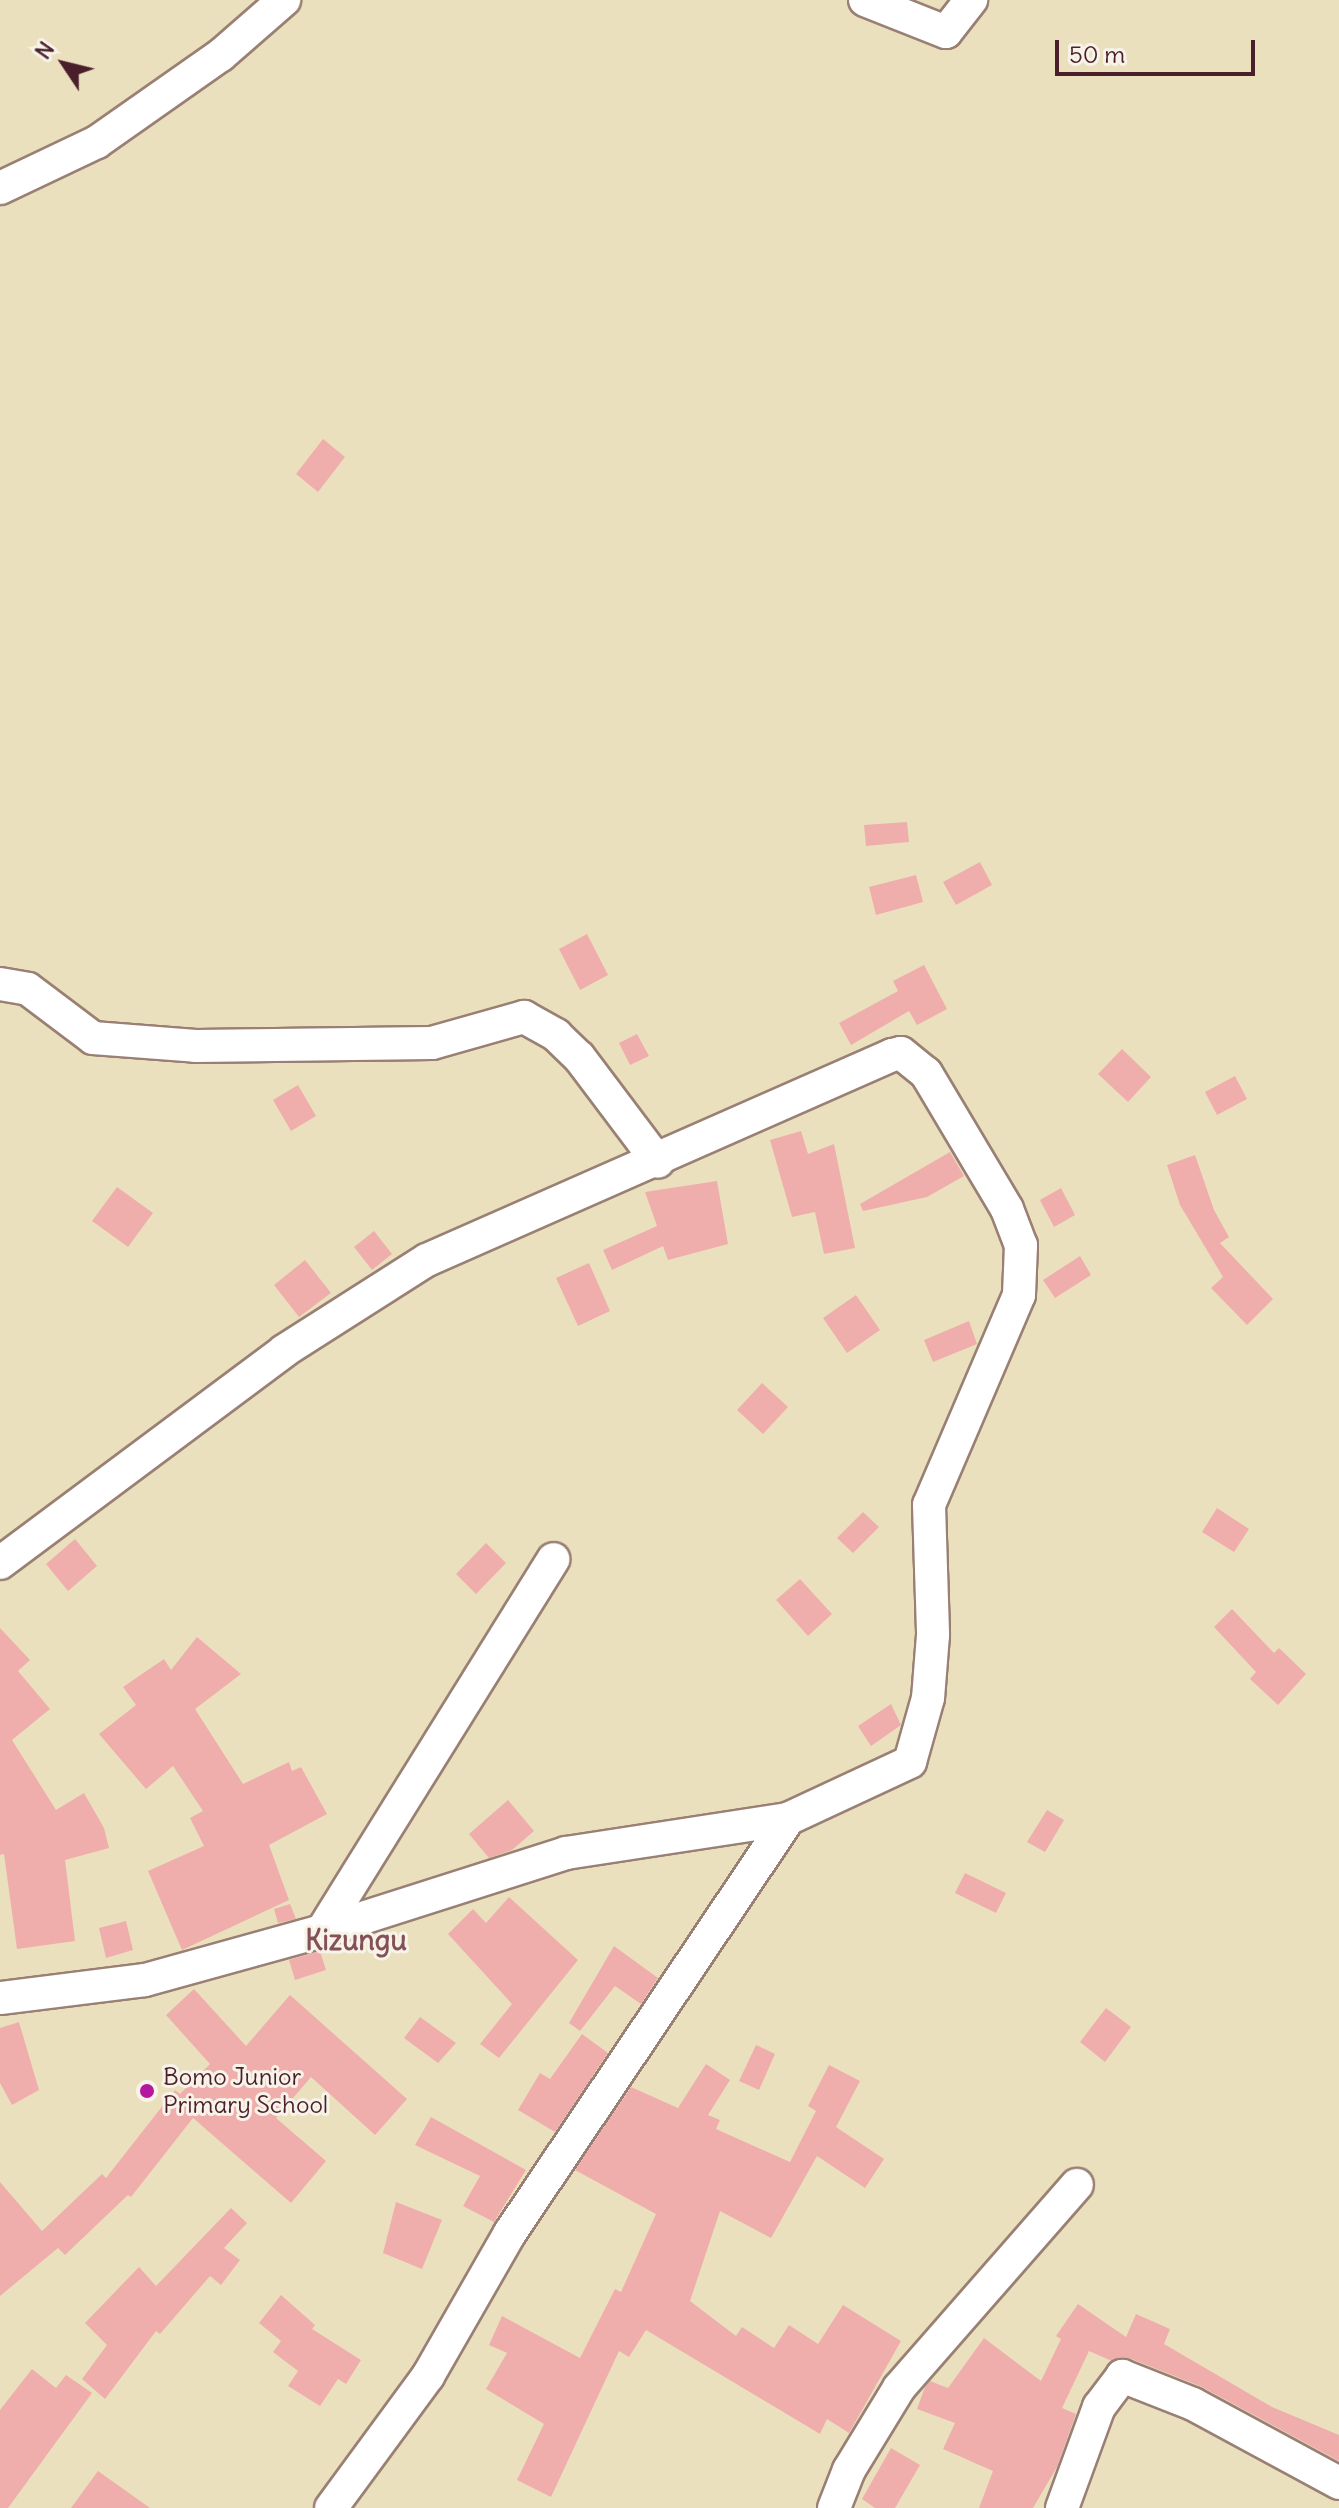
<!DOCTYPE html>
<style>
body{margin:0}
#map{position:relative;width:1339px;height:2508px;overflow:hidden;background:#ebe0be;font-family:Delius,sans-serif}
div>[style]{position:absolute}
[style*='--x']{left:calc(var(--x)*1px);top:calc(var(--y)*1px);width:calc(var(--w)*1px);rotate:calc(var(--a)*1deg)}
.building>*{inset:0;background:#efaeac}
.roads{filter:drop-shadow(2px 0 #9a8074) drop-shadow(-2px 0 #9a8074) drop-shadow(0 2px #9a8074) drop-shadow(0 -2px #9a8074)}
.minor>*{height:32px;margin:-16px;padding:0 16px;transform-origin:16px;border-radius:16px;background:#fff}
.dots>*{width:22px;height:22px;translate:-50% -50%;box-sizing:border-box;border:4px solid #f7f3e8;border-radius:50%}
span{translate:-50% -50%;white-space:nowrap;text-align:center;line-height:1.15;-webkit-text-stroke:6px #f7f3e8;paint-order:stroke}
.poi-label{font-size:24px;color:#4a1f2b}
.left{translate:0 -50%;text-align:left}
.quarter-label{font-size:28px;color:#845158;font-weight:700}
.north{position:absolute;left:24px;top:24px;width:80px;height:80px;-webkit-text-stroke:6px #f7f3e8;paint-order:stroke;rotate:305deg;font-size:22px;font-weight:700;line-height:32px;text-align:center;color:#4a1f2b}
.north::after{content:'';display:block;margin:auto;width:28px;height:36px;background:#4a1f2b;clip-path:polygon(50% 0,100% 100%,50% 72%,0 100%)}
.scale{position:absolute;left:1055px;top:40px;width:200px;height:36px;box-sizing:border-box;border:4px solid #4a1f2b;border-top:0;padding-left:10px;font-size:24px;line-height:28px;white-space:nowrap;color:#4a1f2b;-webkit-text-stroke:6px #f7f3e8;paint-order:stroke}
</style>
<div id="map">
<div class="building">
<i style="clip-path:polygon(323px 439px,345px 457px,318px 492px,296px 474px)"></i>
<i style="clip-path:polygon(907px 822px,909px 842px,866px 846px,864px 825px)"></i>
<i style="clip-path:polygon(980px 862px,992px 885px,956px 905px,943px 882px)"></i>
<i style="clip-path:polygon(916px 875px,923px 902px,876px 915px,869px 887px)"></i>
<i style="clip-path:polygon(587px 934px,608px 975px,580px 990px,559px 949px)"></i>
<i style="clip-path:polygon(924px 965px,947px 1009px,917px 1025px,909px 1011px,851px 1045px,839px 1023px,898px 991px,893px 981px)"></i>
<i style="clip-path:polygon(637px 1034px,649px 1056px,630px 1065px,619px 1043px)"></i>
<i style="clip-path:polygon(1122px 1049px,1151px 1077px,1128px 1102px,1098px 1074px)"></i>
<i style="clip-path:polygon(1235px 1076px,1247px 1099px,1217px 1115px,1205px 1092px)"></i>
<i style="clip-path:polygon(298px 1085px,316px 1116px,291px 1131px,273px 1100px)"></i>
<i style="clip-path:polygon(801px 1131px,808px 1154px,834px 1144px,855px 1248px,824px 1254px,815px 1212px,792px 1217px,770px 1140px)"></i>
<i style="clip-path:polygon(950px 1152px,964px 1176px,927px 1197px,863px 1211px,860px 1204px)"></i>
<i style="clip-path:polygon(1195px 1155px,1214px 1210px,1229px 1237px,1220px 1243px,1273px 1299px,1247px 1325px,1211px 1288px,1223px 1277px,1180px 1205px,1167px 1165px)"></i>
<i style="clip-path:polygon(717px 1181px,728px 1244px,668px 1260px,663px 1246px,612px 1270px,603px 1250px,657px 1226px,645px 1192px)"></i>
<i style="clip-path:polygon(117px 1187px,153px 1213px,128px 1247px,92px 1221px)"></i>
<i style="clip-path:polygon(1061px 1188px,1075px 1215px,1054px 1227px,1040px 1200px)"></i>
<i style="clip-path:polygon(374px 1231px,392px 1254px,372px 1270px,354px 1247px)"></i>
<i style="clip-path:polygon(1080px 1256px,1091px 1275px,1055px 1298px,1043px 1280px)"></i>
<i style="clip-path:polygon(305px 1260px,331px 1293px,299px 1317px,274px 1285px)"></i>
<i style="clip-path:polygon(589px 1263px,610px 1311px,578px 1326px,556px 1278px)"></i>
<i style="clip-path:polygon(856px 1295px,880px 1330px,847px 1353px,823px 1318px)"></i>
<i style="clip-path:polygon(969px 1321px,977px 1344px,933px 1362px,924px 1340px)"></i>
<i style="clip-path:polygon(762px 1383px,788px 1407px,763px 1434px,737px 1410px)"></i>
<i style="clip-path:polygon(1217px 1508px,1249px 1529px,1234px 1552px,1202px 1532px)"></i>
<i style="clip-path:polygon(863px 1512px,879px 1527px,853px 1553px,837px 1538px)"></i>
<i style="clip-path:polygon(75px 1539px,97px 1566px,68px 1591px,46px 1564px)"></i>
<i style="clip-path:polygon(486px 1543px,506px 1563px,476px 1594px,456px 1574px)"></i>
<i style="clip-path:polygon(800px 1579px,832px 1614px,808px 1636px,776px 1600px)"></i>
<i style="clip-path:polygon(1232px 1609px,1274px 1653px,1279px 1648px,1306px 1674px,1278px 1705px,1250px 1679px,1256px 1672px,1214px 1627px)"></i>
<i style="clip-path:polygon(0 1628px,30px 1660px,18px 1671px,50px 1709px,12px 1740px,56px 1810px,84px 1793px,104px 1828px,109px 1848px,65px 1860px,75px 1941px,17px 1949px,4px 1854px,0 1855px)"></i>
<i style="clip-path:polygon(197px 1637px,241px 1674px,195px 1709px,243px 1784px,289px 1762px,292px 1771px,301px 1767px,327px 1814px,269px 1845px,289px 1900px,182px 1950px,148px 1871px,204px 1846px,190px 1818px,203px 1811px,173px 1766px,146px 1789px,99px 1734px,136px 1705px,123px 1687px,164px 1659px,171px 1670px)"></i>
<i style="clip-path:polygon(891px 1704px,901px 1725px,871px 1746px,858px 1726px)"></i>
<i style="clip-path:polygon(508px 1800px,534px 1831px,512px 1850px,489px 1858px,469px 1834px)"></i>
<i style="clip-path:polygon(1047px 1810px,1064px 1820px,1045px 1852px,1027px 1842px)"></i>
<i style="clip-path:polygon(965px 1873px,1006px 1893px,996px 1913px,955px 1893px)"></i>
<i style="clip-path:polygon(509px 1897px,578px 1960px,499px 2058px,480px 2044px,512px 2004px,448px 1934px,473px 1909px,486px 1923px)"></i>
<i style="clip-path:polygon(290px 1904px,296px 1919px,278px 1923px,274px 1909px)"></i>
<i style="clip-path:polygon(126px 1921px,133px 1950px,106px 1958px,99px 1928px)"></i>
<i style="clip-path:polygon(614px 1946px,658px 1978px,641px 2004px,615px 1986px,580px 2031px,569px 2023px)"></i>
<i style="clip-path:polygon(320px 1951px,326px 1970px,295px 1980px,289px 1960px)"></i>
<i style="clip-path:polygon(194px 1989px,246px 2046px,290px 1995px,407px 2099px,375px 2135px,311px 2077px,276px 2118px,326px 2161px,291px 2203px,193px 2118px,131px 2197px,128px 2195px,65px 2255px,58px 2248px,0 2296px,0 2182px,42px 2231px,102px 2174px,106px 2178px,175px 2090px,180px 2094px,210px 2064px,166px 2015px)"></i>
<i style="clip-path:polygon(1106px 2008px,1131px 2027px,1105px 2062px,1080px 2042px)"></i>
<i style="clip-path:polygon(420px 2017px,456px 2043px,438px 2063px,404px 2038px)"></i>
<i style="clip-path:polygon(19px 2022px,39px 2090px,12px 2105px,0 2083px,0 2028px)"></i>
<i style="clip-path:polygon(582px 2034px,608px 2053px,555px 2132px,518px 2110px,540px 2073px,550px 2079px)"></i>
<i style="clip-path:polygon(756px 2045px,775px 2054px,759px 2090px,739px 2081px)"></i>
<i style="clip-path:polygon(706px 2064px,730px 2080px,708px 2115px,720px 2120px,716px 2129px,790px 2162px,816px 2111px,808px 2106px,829px 2065px,860px 2081px,836px 2127px,884px 2159px,865px 2188px,817px 2156px,771px 2238px,720px 2211px,690px 2301px,736px 2336px,742px 2327px,774px 2348px,789px 2325px,818px 2344px,843px 2305px,901px 2341px,849px 2433px,827px 2419px,820px 2434px,646px 2330px,629px 2357px,619px 2351px,551px 2497px,517px 2480px,544px 2424px,486px 2389px,507px 2353px,489px 2345px,502px 2316px,580px 2358px,615px 2289px,621px 2292px,656px 2214px,575px 2170px,631px 2087px,678px 2108px)"></i>
<i style="clip-path:polygon(431px 2117px,526px 2170px,494px 2222px,463px 2206px,480px 2176px,415px 2145px)"></i>
<i style="clip-path:polygon(396px 2202px,442px 2220px,422px 2269px,383px 2253px)"></i>
<i style="clip-path:polygon(231px 2208px,247px 2223px,224px 2248px,240px 2260px,221px 2285px,210px 2276px,160px 2334px,156px 2331px,105px 2399px,82px 2379px,107px 2345px,85px 2323px,139px 2267px,156px 2286px)"></i>
<i style="clip-path:polygon(281px 2295px,315px 2325px,312px 2329px,361px 2360px,346px 2384px,338px 2379px,320px 2406px,288px 2386px,298px 2371px,273px 2352px,281px 2341px,259px 2323px)"></i>
<i style="clip-path:polygon(1078px 2304px,1126px 2337px,1136px 2314px,1170px 2329px,1164px 2344px,1272px 2407px,1339px 2435px,1339px 2461px,1200px 2386px,1129px 2358px,1112px 2361px,1089px 2351px,1062px 2408px,1076px 2414px,1057px 2467px,1033px 2508px,979px 2508px,993px 2471px,943px 2449px,955px 2423px,917px 2409px,925px 2387px,930px 2381px,948px 2388px,984px 2338px,1041px 2381px,1061px 2339px,1056px 2336px)"></i>
<i style="clip-path:polygon(32px 2369px,56px 2388px,66px 2375px,92px 2393px,8px 2508px,0 2508px,0 2410px)"></i>
<i style="clip-path:polygon(891px 2448px,920px 2465px,895px 2508px,875px 2508px,862px 2499px)"></i>
<i style="clip-path:polygon(98px 2471px,150px 2508px,71px 2508px)"></i>
</div>
<div class="roads">
<div class="minor">
<i style="--x:865;--y:0;--w:87;--a:21.6"></i>
<i style="--x:946;--y:32;--w:41;--a:-52"></i>
<i style="--x:0;--y:188;--w:107;--a:-25.4"></i>
<i style="--x:97;--y:142;--w:151;--a:-35.1"></i>
<i style="--x:221;--y:55;--w:84;--a:-41.1"></i>
<i style="--x:0;--y:984;--w:28;--a:10"></i>
<i style="--x:28;--y:989;--w:81;--a:37"></i>
<i style="--x:93;--y:1038;--w:103;--a:4.4"></i>
<i style="--x:196;--y:1046;--w:236;--a:-0.7"></i>
<i style="--x:432;--y:1043;--w:96;--a:-15.8"></i>
<i style="--x:524;--y:1017;--w:37;--a:29"></i>
<i style="--x:556;--y:1035;--w:32;--a:44"></i>
<i style="--x:579;--y:1057;--w:131;--a:53"></i>
<i style="--x:0;--y:1563;--w:354;--a:-36.7"></i>
<i style="--x:284;--y:1351;--w:169;--a:-32.5"></i>
<i style="--x:427;--y:1260;--w:508;--a:-23.79"></i>
<i style="--x:892;--y:1055;--w:9;--a:-13"></i>
<i style="--x:901;--y:1053;--w:32;--a:39"></i>
<i style="--x:926;--y:1073;--w:158;--a:59.2"></i>
<i style="--x:1007;--y:1209;--w:39;--a:69"></i>
<i style="--x:1021;--y:1245;--w:50;--a:92.3"></i>
<i style="--x:1019;--y:1295;--w:228;--a:113.2"></i>
<i style="--x:929;--y:1505;--w:130;--a:88.2"></i>
<i style="--x:933;--y:1635;--w:63;--a:94.5"></i>
<i style="--x:928;--y:1698;--w:66;--a:105.7"></i>
<i style="--x:910;--y:1762;--w:135;--a:155"></i>
<i style="--x:788;--y:1819;--w:225;--a:171.3"></i>
<i style="--x:566;--y:1853;--w:256;--a:162.3"></i>
<i style="--x:322;--y:1931;--w:184;--a:164.5"></i>
<i style="--x:145;--y:1980;--w:146;--a:172.9"></i>
<i style="--x:322;--y:1931;--w:438;--a:-58.1"></i>
<i style="--x:331;--y:2508;--w:164;--a:-53.7"></i>
<i style="--x:428;--y:2376;--w:165;--a:-60.2"></i>
<i style="--x:510;--y:2233;--w:499;--a:-56.1"></i>
<i style="--x:834;--y:2508;--w:41;--a:-68.5"></i>
<i style="--x:849;--y:2470;--w:96;--a:-58.6"></i>
<i style="--x:899;--y:2388;--w:270;--a:-48.8"></i>
<i style="--x:1062;--y:2508;--w:108;--a:-69.9"></i>
<i style="--x:1099;--y:2407;--w:39;--a:-53"></i>
<i style="--x:1122;--y:2376;--w:76;--a:21.5"></i>
<i style="--x:1193;--y:2404;--w:166;--a:28.4"></i>
</div>
</div>
<div class="dots">
<i style="left:147px;top:2091px;background:#b5179e"></i>
</div>
<div class="poi-label">
<span class="left" style="left:163px;top:2091px">Bomo Junior<br>Primary School</span>
</div>
<div class="quarter-label">
<span style="left:356px;top:1940px">Kizungu</span>
</div>
<div class="north">N</div>
<div class="scale">50 m</div>
</div>
